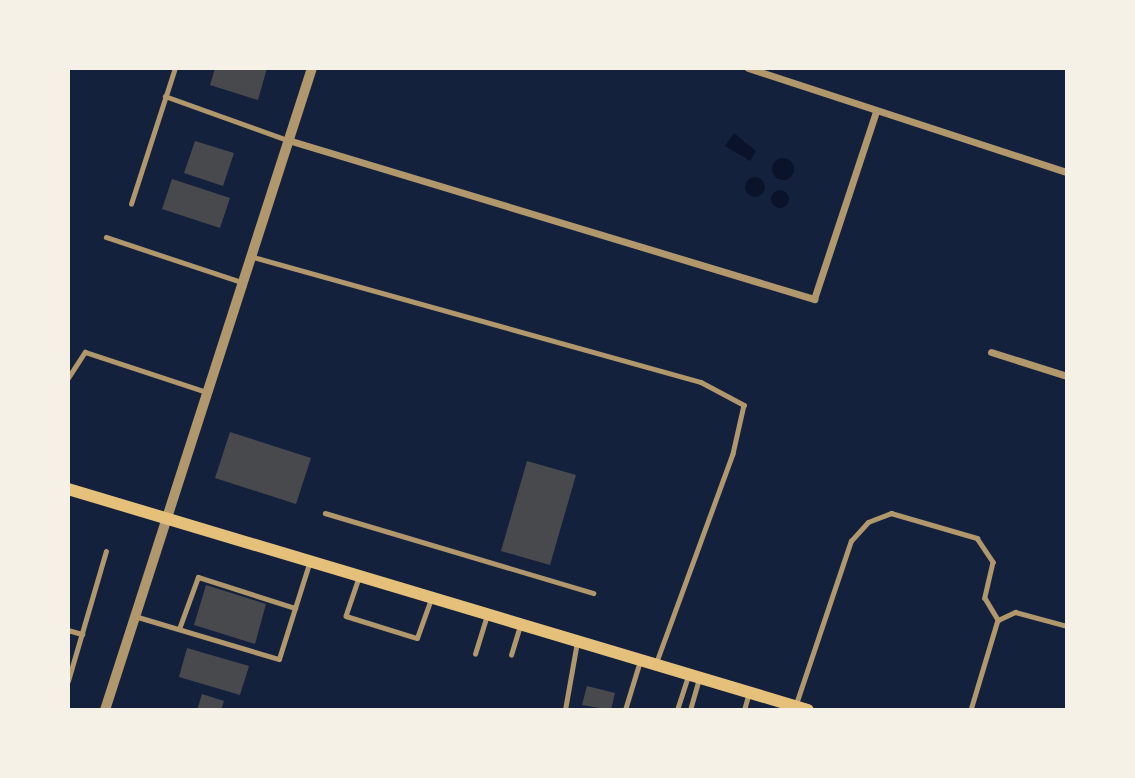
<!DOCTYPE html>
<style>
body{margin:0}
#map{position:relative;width:1135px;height:778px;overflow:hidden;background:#14213d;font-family:"DM Sans",sans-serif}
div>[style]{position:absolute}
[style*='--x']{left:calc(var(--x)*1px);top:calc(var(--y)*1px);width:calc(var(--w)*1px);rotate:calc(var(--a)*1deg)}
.water>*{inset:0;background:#0b132b}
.round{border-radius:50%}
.building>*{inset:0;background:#48494c}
.service>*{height:4.5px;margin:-2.25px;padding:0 2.25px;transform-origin:2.25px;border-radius:2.25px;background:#b1986c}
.minor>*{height:7px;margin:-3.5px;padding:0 3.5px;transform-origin:3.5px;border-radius:3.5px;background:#b1986c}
.tertiary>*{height:10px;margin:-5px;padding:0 5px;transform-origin:5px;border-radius:5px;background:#b1986c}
.secondary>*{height:12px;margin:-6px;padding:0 6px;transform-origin:6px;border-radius:6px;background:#e5c07b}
span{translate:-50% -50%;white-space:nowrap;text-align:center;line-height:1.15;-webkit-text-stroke:7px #f6f1e7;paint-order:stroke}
.frame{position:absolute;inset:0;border:70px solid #f6f1e7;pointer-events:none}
</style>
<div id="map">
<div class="water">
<i style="clip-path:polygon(734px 133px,756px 151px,750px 161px,725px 146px)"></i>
<i class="round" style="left:772px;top:158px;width:22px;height:22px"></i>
<i class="round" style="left:745px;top:177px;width:20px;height:20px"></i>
<i class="round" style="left:771px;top:190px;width:18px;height:18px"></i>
</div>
<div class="building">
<i style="clip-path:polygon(215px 68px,267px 68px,258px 100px,210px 85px)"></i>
<i style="clip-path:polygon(195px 141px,234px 153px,223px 186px,184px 173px)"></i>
<i style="clip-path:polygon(172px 179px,230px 198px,220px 228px,162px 209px)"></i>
<i style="clip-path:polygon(230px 432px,311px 458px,296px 504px,215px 478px)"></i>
<i style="clip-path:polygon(527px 461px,576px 475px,550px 565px,501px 551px)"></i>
<i style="clip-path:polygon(206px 585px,266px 604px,255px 644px,194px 625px)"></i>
<i style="clip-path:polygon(187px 648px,249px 666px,240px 695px,179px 677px)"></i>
<i style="clip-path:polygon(587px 686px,615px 693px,611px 710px,582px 705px)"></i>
<i style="clip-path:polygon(202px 694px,224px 701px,221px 710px,197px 710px)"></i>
</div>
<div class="service">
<i style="--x:165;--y:96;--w:130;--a:19.8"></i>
<i style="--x:131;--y:204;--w:143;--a:-72.1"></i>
<i style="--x:106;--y:237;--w:142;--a:18.4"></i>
<i style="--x:253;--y:257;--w:465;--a:15.6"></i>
<i style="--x:701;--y:382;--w:49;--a:28.1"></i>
<i style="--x:744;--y:405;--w:50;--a:102.7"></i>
<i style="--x:733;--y:454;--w:224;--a:110.1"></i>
<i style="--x:68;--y:378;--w:31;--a:-57"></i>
<i style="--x:85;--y:352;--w:128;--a:18.2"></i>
<i style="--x:325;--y:513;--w:280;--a:16.6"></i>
<i style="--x:359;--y:578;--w:40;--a:108.9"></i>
<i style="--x:346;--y:616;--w:74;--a:17.2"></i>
<i style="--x:417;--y:638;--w:41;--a:-70.3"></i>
<i style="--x:138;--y:617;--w:147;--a:16.6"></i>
<i style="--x:279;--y:659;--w:100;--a:-72.5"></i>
<i style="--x:998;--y:620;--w:19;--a:-25"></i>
<i style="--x:1015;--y:612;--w:54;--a:15.1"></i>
<i style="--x:179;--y:629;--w:55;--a:-69.9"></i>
<i style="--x:198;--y:577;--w:102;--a:17.7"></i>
<i style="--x:68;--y:630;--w:15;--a:16"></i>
<i style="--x:475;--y:654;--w:41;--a:-72.9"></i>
<i style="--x:511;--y:655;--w:31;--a:-73"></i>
<i style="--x:68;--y:681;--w:135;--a:-73.7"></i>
<i style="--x:796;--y:704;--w:172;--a:-71.4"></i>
<i style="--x:851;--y:541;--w:25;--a:-48"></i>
<i style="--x:868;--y:522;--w:25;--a:-21"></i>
<i style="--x:891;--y:513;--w:90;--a:16.2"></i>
<i style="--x:977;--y:538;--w:29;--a:56"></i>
<i style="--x:993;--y:562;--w:37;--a:103"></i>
<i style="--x:985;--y:598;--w:26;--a:59"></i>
<i style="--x:998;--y:620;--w:94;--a:106.7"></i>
<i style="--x:565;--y:710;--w:69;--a:-80"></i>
<i style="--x:625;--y:710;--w:51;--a:-73"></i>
<i style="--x:677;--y:710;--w:35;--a:-72"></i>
<i style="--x:690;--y:710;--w:33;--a:-74"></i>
<i style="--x:744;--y:710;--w:18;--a:-74"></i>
</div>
<div class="minor">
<i style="--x:748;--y:68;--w:336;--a:18.1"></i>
<i style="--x:288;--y:140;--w:550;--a:16.82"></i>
<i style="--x:814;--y:299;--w:198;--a:-71.7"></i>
<i style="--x:991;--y:352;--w:80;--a:17.5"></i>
</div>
<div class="tertiary">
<i style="--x:105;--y:710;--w:675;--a:-72.13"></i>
</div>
<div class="secondary">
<i style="--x:68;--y:489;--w:772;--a:16.63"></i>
</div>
<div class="frame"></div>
</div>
